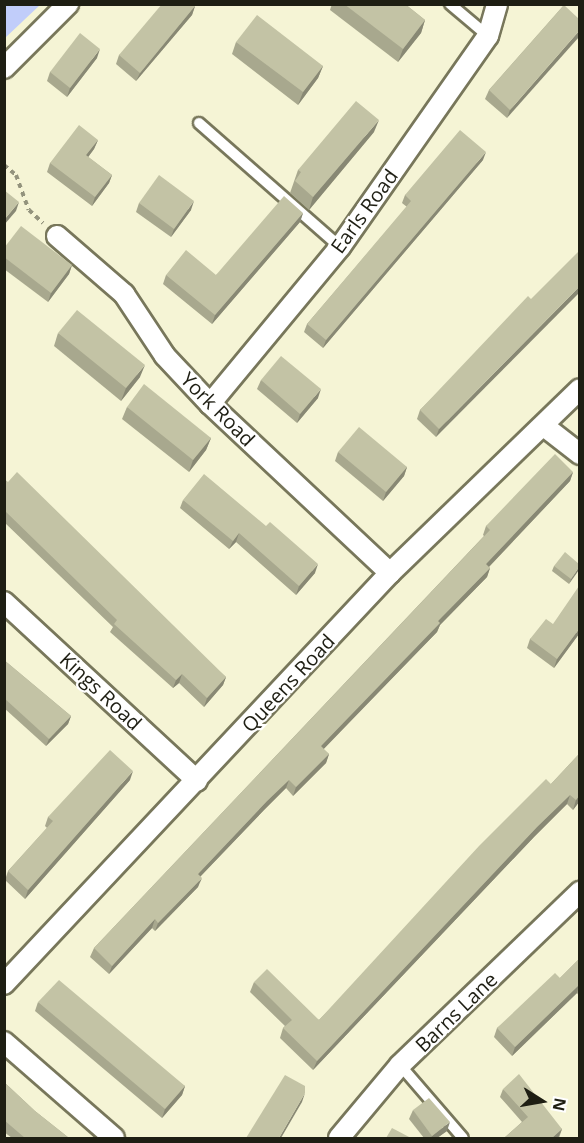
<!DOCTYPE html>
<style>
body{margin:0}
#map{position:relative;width:584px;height:1143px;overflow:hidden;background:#f5f4d5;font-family:"Open Sans",sans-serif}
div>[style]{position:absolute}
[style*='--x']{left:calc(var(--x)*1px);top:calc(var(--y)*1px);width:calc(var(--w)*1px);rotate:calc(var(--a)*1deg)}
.green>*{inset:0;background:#c1cdfa}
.path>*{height:4px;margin-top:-2px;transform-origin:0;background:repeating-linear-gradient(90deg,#93937d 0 4.5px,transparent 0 9px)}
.roads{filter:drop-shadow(2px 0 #78775b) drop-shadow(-2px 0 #78775b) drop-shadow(0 2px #78775b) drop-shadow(0 -2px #78775b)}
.lane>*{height:10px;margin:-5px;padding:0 5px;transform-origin:5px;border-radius:5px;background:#fff}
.street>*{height:20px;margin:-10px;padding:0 10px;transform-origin:10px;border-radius:10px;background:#fff}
.wall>*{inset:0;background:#a8a88e}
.shaded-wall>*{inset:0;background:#888874}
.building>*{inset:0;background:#c3c3a5}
span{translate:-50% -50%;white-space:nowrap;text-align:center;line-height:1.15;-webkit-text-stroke:4.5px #fff;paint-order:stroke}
.street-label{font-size:20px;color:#1e1e13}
.frame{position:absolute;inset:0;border:6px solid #1e1e13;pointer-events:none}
.north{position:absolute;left:512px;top:1071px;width:60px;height:60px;-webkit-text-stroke:4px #fff;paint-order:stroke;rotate:101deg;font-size:16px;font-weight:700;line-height:24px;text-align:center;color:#1e1e13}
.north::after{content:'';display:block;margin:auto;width:21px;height:27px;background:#1e1e13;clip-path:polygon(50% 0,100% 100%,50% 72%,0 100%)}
</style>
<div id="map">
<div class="green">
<i style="clip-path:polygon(5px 4px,40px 4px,40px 5px,5px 38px)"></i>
</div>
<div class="path">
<i style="--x:4;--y:165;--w:16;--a:40"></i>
<i style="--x:16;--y:175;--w:37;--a:70"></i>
<i style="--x:29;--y:210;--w:19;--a:43"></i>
</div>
<div class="roads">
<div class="lane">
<i style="--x:450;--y:4;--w:50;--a:40.1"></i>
<i style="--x:199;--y:123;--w:188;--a:41.3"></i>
<i style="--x:400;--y:1065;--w:96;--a:49.2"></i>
</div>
<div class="street">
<i style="--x:4;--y:68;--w:91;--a:-45"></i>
<i style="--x:57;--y:236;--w:89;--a:40.9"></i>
<i style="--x:124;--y:294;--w:74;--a:56.5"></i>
<i style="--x:165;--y:356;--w:66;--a:46.8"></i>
<i style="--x:210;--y:404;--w:247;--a:43.2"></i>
<i style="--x:210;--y:404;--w:204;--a:-50.4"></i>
<i style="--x:340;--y:247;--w:258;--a:-55"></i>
<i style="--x:488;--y:36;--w:33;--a:-74"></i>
<i style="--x:544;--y:426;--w:46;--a:37.9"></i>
<i style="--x:4;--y:602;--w:263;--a:42.8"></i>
<i style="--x:4;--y:984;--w:564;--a:-46.8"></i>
<i style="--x:390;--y:573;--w:264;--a:-44.1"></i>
<i style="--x:4;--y:1042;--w:146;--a:41.1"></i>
<i style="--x:339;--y:1138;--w:95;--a:-50.1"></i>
<i style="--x:400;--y:1065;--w:250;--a:-43.9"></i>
</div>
</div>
<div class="wall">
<i style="clip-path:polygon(332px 4px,405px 4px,425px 20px,421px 33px,398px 62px,330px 10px)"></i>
<i style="clip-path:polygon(564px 5px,507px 118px,485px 99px,489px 90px)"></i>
<i style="clip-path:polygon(195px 6px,192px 15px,136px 81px,116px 64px,119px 55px)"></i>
<i style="clip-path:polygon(236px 42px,323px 66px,318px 78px,298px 105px,232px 54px)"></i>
<i style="clip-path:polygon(97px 58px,67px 97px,47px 81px,50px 72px)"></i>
<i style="clip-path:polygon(374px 132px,309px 210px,290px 193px,298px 170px)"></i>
<i style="clip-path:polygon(98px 140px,94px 149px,88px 157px,112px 175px,109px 183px,92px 206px,47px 172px,50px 163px)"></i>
<i style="clip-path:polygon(483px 160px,323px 348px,304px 332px,307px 324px,407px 207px,402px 203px,405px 195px)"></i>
<i style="clip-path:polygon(139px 203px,191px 210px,171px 237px,136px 212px)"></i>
<i style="clip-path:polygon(303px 213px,300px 222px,212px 324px,163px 284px,166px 275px,216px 275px)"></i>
<i style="clip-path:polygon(4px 248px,72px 265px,69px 274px,48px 302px,4px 269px)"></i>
<i style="clip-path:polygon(531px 299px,436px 437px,417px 419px,420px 410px)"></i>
<i style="clip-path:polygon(58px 333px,140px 377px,121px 401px,54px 346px)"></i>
<i style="clip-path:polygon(261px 380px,318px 398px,297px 423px,257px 389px)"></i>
<i style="clip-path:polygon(127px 407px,211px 438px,206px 450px,189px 472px,122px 419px)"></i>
<i style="clip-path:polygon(338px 452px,407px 467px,404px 476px,383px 501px,335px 461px)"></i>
<i style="clip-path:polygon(573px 472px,570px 481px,489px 567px,490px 568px,487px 577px,440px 625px,437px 632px,323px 749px,329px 754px,326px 763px,293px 796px,286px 788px,264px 810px,200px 877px,198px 887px,155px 931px,152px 928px,109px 974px,90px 957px,94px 948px,484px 536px,483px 535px,486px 526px)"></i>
<i style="clip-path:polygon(4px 479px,226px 677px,223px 685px,204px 707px,179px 683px,173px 688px,110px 632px,113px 627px,4px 522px)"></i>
<i style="clip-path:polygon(183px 500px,315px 573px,296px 595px,236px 542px,229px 549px,180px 508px)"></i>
<i style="clip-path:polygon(579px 564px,569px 584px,552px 571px,554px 566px)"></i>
<i style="clip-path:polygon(553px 624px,579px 634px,554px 668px,527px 648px,530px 639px)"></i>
<i style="clip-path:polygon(4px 660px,71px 716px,68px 724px,46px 746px,4px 708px)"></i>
<i style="clip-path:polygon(579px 754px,579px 802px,573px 810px,567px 804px,534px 837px,313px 1070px,280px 1038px,283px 1028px,285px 1026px,250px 992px,254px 982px,319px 1020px,551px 784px)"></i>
<i style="clip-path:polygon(130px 780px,25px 899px,5px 880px,8px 871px,47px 828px,45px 826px,48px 817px)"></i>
<i style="clip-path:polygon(579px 959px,579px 996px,577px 993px,512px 1056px,494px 1037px,497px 1028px,560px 978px)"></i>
<i style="clip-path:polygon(38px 1002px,185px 1086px,182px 1095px,162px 1118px,35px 1011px)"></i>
<i style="clip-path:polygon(4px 1082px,35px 1111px,69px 1138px,12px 1138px,4px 1132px)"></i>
<i style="clip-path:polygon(503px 1089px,562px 1129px,559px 1138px,504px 1138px,522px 1122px,500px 1097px)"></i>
<i style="clip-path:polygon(413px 1110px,447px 1131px,437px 1138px,424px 1138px,409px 1119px)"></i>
</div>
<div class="shaded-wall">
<i style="clip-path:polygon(195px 6px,192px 15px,136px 81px,140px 73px)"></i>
<i style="clip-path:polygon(425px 20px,421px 33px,398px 62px,403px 49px)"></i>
<i style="clip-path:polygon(579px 31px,579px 37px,507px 118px,510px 110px)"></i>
<i style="clip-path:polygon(100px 49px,97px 58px,67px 97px,70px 88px)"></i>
<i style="clip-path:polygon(323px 66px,318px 78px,298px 105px,303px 92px)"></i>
<i style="clip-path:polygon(379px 120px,374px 132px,309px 210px,313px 197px)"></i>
<i style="clip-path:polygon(98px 140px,94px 149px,83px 164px,86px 155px)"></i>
<i style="clip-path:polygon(486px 152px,483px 160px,323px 348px,326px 340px)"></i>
<i style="clip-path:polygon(112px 175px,109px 183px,92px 206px,95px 197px)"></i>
<i style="clip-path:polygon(194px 201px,191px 210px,171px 237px,174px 229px)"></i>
<i style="clip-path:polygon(19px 202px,16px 211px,4px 225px,4px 220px)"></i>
<i style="clip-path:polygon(303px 213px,300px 222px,212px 324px,215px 315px)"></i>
<i style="clip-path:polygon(72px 265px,69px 274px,48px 302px,51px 293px)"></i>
<i style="clip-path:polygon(579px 287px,579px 293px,436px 437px,439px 429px)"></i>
<i style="clip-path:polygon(145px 365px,140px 377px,121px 401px,126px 388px)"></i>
<i style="clip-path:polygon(321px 389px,318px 398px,297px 423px,300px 414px)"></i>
<i style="clip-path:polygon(211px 438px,206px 450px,189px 472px,193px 460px)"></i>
<i style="clip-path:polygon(407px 467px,404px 476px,383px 501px,386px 492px)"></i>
<i style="clip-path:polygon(573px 472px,570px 481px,483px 573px,486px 564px)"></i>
<i style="clip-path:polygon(239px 533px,236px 542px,229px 549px,233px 541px)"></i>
<i style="clip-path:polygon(318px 564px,315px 573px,296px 595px,299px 586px)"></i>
<i style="clip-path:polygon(579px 567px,579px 570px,569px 584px,571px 579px)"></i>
<i style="clip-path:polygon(490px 568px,487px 577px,440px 625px,437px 632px,318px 755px,321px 746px,438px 621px)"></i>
<i style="clip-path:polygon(579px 629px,579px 634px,554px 668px,557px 659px)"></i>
<i style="clip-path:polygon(182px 674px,179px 683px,173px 688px,176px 680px)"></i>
<i style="clip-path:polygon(226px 677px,223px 685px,204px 707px,207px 698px)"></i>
<i style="clip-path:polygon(71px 716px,68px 724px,46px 746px,49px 739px)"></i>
<i style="clip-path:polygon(329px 754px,326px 763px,293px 796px,296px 787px)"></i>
<i style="clip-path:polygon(133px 771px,130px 780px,25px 899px,28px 890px)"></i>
<i style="clip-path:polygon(289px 780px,286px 788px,264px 810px,194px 883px,198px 874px,267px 801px)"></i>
<i style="clip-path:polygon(570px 795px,567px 804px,534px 837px,313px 1070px,317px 1061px,537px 827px)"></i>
<i style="clip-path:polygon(579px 796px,579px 802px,573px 810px,576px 800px)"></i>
<i style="clip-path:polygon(202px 878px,198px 887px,155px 931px,158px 923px)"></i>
<i style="clip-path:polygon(155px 919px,152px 928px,109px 974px,112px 966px)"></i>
<i style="clip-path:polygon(579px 985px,577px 993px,512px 1056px,515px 1047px)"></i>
<i style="clip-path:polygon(185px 1086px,182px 1095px,162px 1118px,165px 1109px)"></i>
<i style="clip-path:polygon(305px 1093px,302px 1102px,281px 1138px,279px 1138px)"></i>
<i style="clip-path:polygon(450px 1122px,447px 1131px,437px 1138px,431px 1138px,432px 1136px)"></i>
<i style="clip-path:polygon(562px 1129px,558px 1138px,552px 1138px)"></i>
</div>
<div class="building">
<i style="clip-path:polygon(162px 4px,194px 4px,195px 6px,140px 73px,119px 55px)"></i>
<i style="clip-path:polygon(344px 4px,405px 4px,425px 20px,403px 49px)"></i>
<i style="clip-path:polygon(564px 5px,579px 19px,579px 31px,510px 110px,489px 90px)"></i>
<i style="clip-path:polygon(257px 15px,323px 66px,303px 92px,236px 42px)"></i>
<i style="clip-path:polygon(80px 33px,100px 49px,70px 88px,50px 72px)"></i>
<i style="clip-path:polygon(356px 101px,379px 120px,313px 197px,295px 181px,301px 172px,298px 170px)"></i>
<i style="clip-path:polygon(79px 125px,98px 140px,86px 155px,112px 175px,95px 197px,50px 163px)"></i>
<i style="clip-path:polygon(460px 130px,486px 152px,326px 340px,307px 324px,411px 201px,405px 195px)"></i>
<i style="clip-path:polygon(159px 175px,194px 201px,174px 229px,139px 203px)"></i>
<i style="clip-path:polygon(4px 190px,19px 202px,4px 220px)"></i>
<i style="clip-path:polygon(284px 196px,303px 213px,215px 315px,166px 275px,186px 250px,216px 275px)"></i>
<i style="clip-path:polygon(21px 226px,72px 265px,51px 293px,4px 257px,4px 248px)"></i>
<i style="clip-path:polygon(579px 251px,579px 287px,439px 429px,420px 410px,528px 296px,531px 299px)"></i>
<i style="clip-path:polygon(77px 310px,145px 365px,126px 388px,58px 333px)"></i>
<i style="clip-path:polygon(281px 356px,321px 389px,300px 414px,261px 380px)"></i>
<i style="clip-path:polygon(144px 384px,211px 438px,193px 460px,127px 407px)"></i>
<i style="clip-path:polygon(359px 427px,407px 467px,386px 492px,338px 452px)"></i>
<i style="clip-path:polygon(555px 454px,573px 472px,486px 564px,490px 568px,438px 621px,440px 623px,321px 746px,329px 754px,296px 787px,289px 780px,267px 801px,198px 874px,202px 878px,158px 923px,155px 919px,112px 966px,94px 948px,490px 530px,486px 526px)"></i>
<i style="clip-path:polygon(17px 472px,226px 677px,207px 698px,182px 674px,176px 680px,114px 624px,117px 620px,4px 510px,4px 479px,8px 482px)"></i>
<i style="clip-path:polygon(204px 474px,266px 526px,270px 522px,318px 564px,299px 586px,239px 533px,233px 541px,183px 500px)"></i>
<i style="clip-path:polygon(565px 552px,579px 564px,579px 567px,571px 579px,554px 566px)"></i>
<i style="clip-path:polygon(579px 586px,579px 629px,557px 659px,530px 639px,546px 619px,553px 624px)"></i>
<i style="clip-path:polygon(4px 660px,71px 716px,49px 739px,4px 698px)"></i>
<i style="clip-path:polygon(110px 750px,133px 771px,28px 890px,8px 871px,53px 821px,48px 817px)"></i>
<i style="clip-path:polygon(579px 754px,579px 796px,576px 800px,570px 795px,537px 827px,317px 1061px,283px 1028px,292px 1020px,254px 982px,267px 969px,319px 1020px,479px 846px,546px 779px,551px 784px)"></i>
<i style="clip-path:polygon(579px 959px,579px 985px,515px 1047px,497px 1028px,555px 973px,560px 978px)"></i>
<i style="clip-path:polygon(59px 980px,185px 1086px,165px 1109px,38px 1002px)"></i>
<i style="clip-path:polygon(519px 1074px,562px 1129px,552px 1138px,504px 1138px,528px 1117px,503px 1089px)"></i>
<i style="clip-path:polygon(285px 1075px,305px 1086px,305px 1093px,279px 1138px,246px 1138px)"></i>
<i style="clip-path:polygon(4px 1082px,35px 1111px,69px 1138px,25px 1138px,4px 1120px)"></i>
<i style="clip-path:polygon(429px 1098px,450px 1122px,432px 1136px,413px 1110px)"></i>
<i style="clip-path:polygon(392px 1128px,411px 1138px,386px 1138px)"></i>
</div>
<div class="street-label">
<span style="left:364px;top:211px;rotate:-54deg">Earls Road</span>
<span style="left:218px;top:409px;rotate:45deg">York Road</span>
<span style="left:288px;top:683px;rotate:-47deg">Queens Road</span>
<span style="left:101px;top:691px;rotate:43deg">Kings Road</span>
<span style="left:456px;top:1012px;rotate:-44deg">Barns Lane</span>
</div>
<div class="frame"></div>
<div class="north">N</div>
</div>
